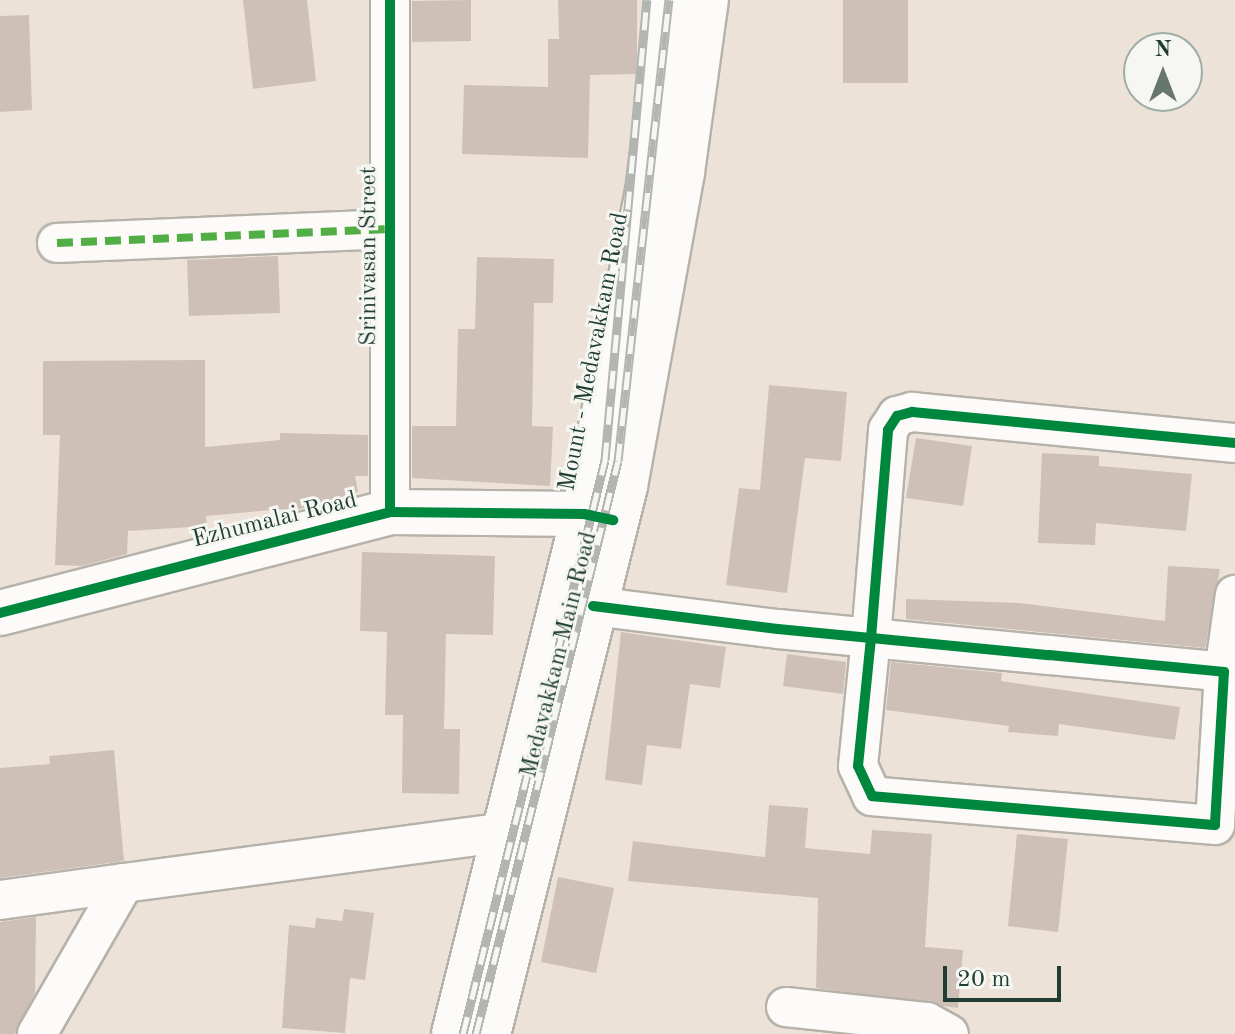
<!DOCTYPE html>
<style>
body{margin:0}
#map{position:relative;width:1235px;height:1034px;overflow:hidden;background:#ece2d7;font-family:"Old Standard TT",serif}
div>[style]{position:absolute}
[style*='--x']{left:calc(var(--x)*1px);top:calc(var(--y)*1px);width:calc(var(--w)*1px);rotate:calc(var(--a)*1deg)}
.building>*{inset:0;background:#cfc0b7}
.roads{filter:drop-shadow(2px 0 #b6b2aa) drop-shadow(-2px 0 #b6b2aa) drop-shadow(0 2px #b6b2aa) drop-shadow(0 -2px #b6b2aa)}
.street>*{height:38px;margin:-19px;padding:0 19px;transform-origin:19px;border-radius:19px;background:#fcfbf9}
.secondary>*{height:44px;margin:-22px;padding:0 22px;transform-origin:22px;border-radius:22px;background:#fcfbf9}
.primary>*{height:44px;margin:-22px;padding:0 22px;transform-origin:22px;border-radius:22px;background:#fcfbf9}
.rail>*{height:9px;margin-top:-4.5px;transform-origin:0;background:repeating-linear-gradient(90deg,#f6f6f2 0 18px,#b3b5b2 0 36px);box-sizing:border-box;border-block:2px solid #b3b5b2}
.quiet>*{height:8px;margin-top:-4px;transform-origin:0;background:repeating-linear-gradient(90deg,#52ad45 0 16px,transparent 0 24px)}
.cycleway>*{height:10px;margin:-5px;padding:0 5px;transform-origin:5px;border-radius:5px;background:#00873e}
span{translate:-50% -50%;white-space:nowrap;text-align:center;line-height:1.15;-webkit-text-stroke:6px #f6f6f2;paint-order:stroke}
.street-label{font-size:24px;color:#1f3d34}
.north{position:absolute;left:1123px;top:32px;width:80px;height:80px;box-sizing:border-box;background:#f6f6f2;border:2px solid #a0aca6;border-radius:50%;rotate:0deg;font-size:22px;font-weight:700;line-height:32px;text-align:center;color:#1f3d34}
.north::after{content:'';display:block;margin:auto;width:28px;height:36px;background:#67776d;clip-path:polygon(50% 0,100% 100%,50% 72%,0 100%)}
.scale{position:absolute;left:943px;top:966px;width:118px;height:36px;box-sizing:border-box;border:4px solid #1f3d34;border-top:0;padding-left:10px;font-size:24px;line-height:28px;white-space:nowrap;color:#1f3d34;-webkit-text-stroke:6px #f6f6f2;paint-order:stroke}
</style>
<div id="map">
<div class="building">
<i style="clip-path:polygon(243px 0,307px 0,316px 81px,253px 89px)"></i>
<i style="clip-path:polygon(471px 0,471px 41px,412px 42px,412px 1px)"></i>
<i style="clip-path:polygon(558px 0,637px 0,637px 74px,590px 75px,588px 158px,462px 154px,464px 85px,548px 87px,548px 39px,559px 39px)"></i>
<i style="clip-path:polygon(843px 0,908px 0,908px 83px,843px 83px)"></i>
<i style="clip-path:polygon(29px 15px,32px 110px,0 112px,0 16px)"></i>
<i style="clip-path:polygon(278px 256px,280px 313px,189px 316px,187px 260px)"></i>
<i style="clip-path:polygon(477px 257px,554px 259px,553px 303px,534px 303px,532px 426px,553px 427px,550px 486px,412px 478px,412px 426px,456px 426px,458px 329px,475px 329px)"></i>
<i style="clip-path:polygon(205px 360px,205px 447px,280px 440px,280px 433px,368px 435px,368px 476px,355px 476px,358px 492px,282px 514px,282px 509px,206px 516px,207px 526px,128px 531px,127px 554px,82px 566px,55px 565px,60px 435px,43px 435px,43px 361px)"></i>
<i style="clip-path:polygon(769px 385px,847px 392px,841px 461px,805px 458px,787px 593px,726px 585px,739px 488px,760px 490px)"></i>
<i style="clip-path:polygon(916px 438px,972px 446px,963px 506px,906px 498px)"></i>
<i style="clip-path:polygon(1042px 453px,1099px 456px,1099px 466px,1192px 474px,1186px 531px,1096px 523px,1095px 545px,1038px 543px)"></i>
<i style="clip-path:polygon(362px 552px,495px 556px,493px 635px,446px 634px,444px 729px,460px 729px,459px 794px,402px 793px,403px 715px,385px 715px,387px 632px,360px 631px)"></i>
<i style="clip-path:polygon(1168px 566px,1220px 569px,1205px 648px,906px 619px,906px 599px,1019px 603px,1165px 621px)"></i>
<i style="clip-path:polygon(621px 632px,726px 647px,720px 688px,690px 684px,681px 749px,647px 745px,642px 785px,605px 780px)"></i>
<i style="clip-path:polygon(787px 654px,846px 662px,843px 694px,783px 686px)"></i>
<i style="clip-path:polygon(891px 662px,1002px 673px,1001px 681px,1180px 707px,1175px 740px,1059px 724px,1058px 736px,1008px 732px,1009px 726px,886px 710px)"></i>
<i style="clip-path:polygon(114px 750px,124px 861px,0 878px,0 768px,50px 764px,49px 756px)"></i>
<i style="clip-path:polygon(769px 805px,808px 808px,805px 848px,870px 854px,872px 830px,932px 834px,925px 947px,963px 950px,958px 1008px,816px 988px,818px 898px,628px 881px,633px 841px,765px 857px)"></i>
<i style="clip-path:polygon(1017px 834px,1068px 839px,1058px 932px,1008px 926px)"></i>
<i style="clip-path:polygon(558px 877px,614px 888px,596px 973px,541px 962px)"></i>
<i style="clip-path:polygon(344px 909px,374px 913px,365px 980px,350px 978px,345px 1033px,282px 1028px,289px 925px,315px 928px,316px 918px,342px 921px)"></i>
<i style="clip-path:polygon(36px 917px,35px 993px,15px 1034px,0 1034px,0 922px)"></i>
</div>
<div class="roads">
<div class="street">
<i style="--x:57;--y:243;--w:333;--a:-2.4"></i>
<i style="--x:390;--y:512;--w:512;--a:-90"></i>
<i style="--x:593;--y:606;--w:186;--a:7.1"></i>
<i style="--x:778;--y:629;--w:93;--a:5.5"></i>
<i style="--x:871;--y:638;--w:179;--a:5.5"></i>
<i style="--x:1049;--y:655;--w:176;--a:5.5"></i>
<i style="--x:1224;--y:672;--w:153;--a:93.4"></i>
<i style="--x:1215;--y:825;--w:344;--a:-175.2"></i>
<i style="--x:872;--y:796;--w:33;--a:-115"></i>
<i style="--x:858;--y:766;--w:129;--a:-84.2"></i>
<i style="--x:871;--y:638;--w:209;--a:-85.3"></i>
<i style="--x:888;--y:430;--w:17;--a:-57"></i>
<i style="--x:897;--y:416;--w:16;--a:-15"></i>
<i style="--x:912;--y:412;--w:324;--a:5.5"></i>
<i style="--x:1224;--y:672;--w:78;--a:-81.9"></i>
<i style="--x:0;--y:900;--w:125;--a:-7.8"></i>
<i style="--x:786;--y:1007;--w:142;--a:6.1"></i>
<i style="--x:927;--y:1022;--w:25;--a:29"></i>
<i style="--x:37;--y:1034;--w:174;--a:-60.1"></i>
<i style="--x:124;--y:883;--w:383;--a:-7.6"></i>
</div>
<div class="secondary">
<i style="--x:0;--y:613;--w:403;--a:-14.5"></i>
<i style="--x:390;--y:512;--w:194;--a:0.6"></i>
<i style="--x:584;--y:514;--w:30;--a:12"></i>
</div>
<div class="primary">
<i style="--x:454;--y:1034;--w:536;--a:-75.96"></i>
<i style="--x:584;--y:514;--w:328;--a:-78.8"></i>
<i style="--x:648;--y:192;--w:193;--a:-82.9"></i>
<i style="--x:488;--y:1034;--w:565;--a:-75.96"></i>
<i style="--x:625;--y:486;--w:319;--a:-79.7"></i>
<i style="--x:682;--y:172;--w:174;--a:-82.1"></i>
</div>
</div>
<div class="rail">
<i style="--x:463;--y:1034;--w:591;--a:-76.1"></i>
<i style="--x:605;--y:460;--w:462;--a:-84.8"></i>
<i style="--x:476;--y:1034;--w:590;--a:-76.08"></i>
<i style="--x:618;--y:461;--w:464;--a:-83.7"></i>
</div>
<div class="quiet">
<i style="--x:57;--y:243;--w:333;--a:-2.4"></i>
</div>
<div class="cycleway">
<i style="--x:390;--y:512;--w:512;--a:-90"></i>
<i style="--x:593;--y:606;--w:186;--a:7.1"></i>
<i style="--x:778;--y:629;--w:93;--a:5.5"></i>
<i style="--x:871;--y:638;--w:179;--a:5.5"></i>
<i style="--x:1049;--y:655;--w:176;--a:5.5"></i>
<i style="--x:1224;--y:672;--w:153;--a:93.4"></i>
<i style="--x:1215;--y:825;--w:344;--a:-175.2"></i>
<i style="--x:872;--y:796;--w:33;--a:-115"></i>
<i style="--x:858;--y:766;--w:129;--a:-84.2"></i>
<i style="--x:871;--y:638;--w:209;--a:-85.3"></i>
<i style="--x:888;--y:430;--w:17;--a:-57"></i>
<i style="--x:897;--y:416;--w:16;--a:-15"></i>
<i style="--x:912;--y:412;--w:324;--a:5.5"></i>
<i style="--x:0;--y:613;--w:403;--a:-14.5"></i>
<i style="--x:390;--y:512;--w:194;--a:0.6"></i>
<i style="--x:584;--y:514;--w:30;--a:12"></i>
</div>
<div class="street-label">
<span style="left:370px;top:256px;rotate:-90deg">Srinivasan Street</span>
<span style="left:595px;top:352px;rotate:-79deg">Mount - Medavakkam Road</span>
<span style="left:275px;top:521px;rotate:-14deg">Ezhumalai Road</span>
<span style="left:560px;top:655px;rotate:-76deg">Medavakkam Main Road</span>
</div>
<div class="north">N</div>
<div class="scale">20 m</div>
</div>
